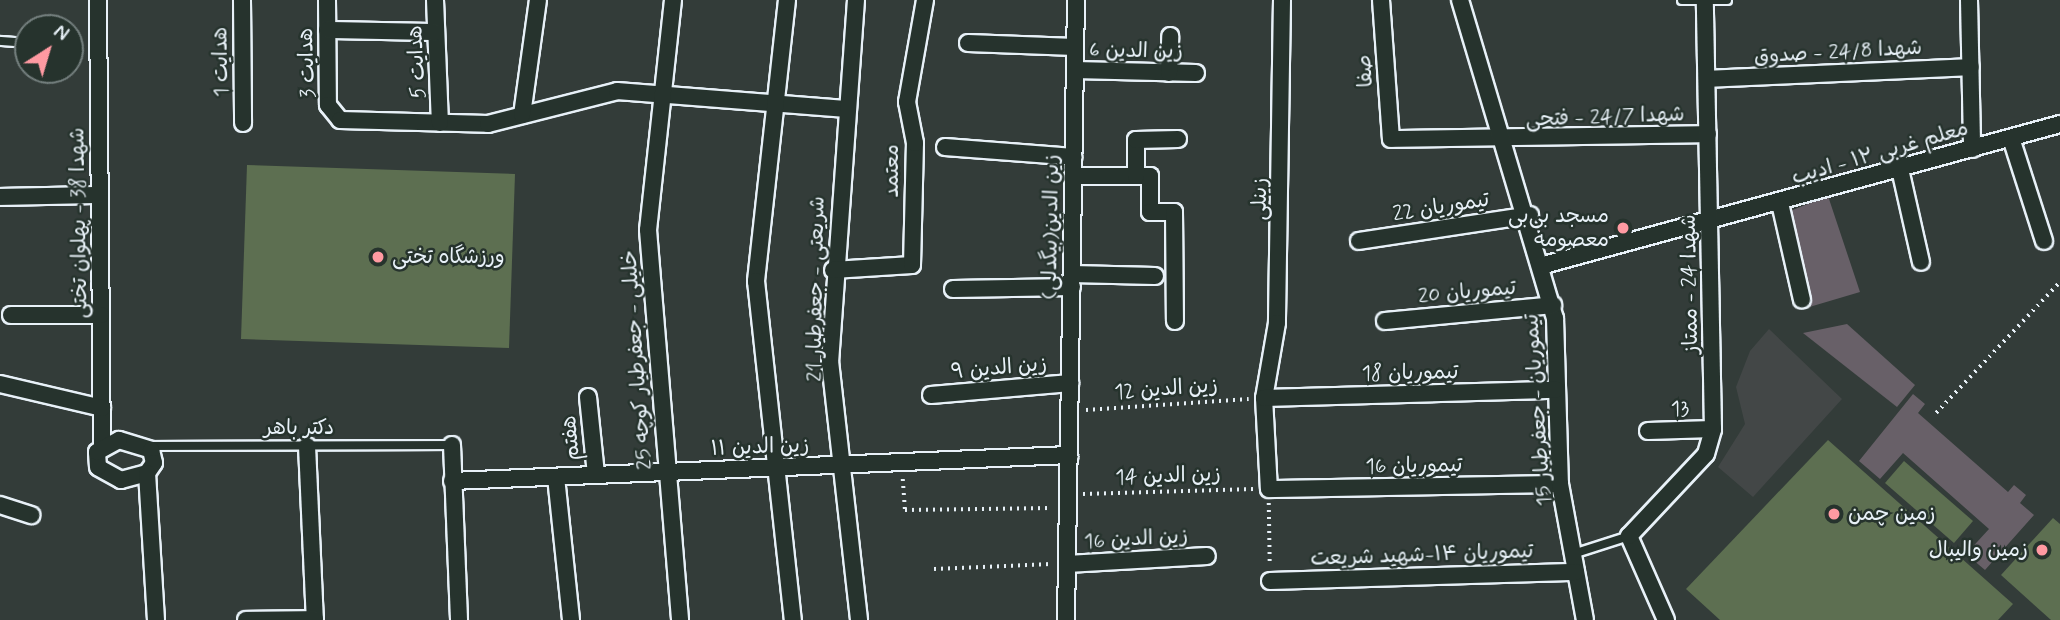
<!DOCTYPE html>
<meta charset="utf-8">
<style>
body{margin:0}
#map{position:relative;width:2060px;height:620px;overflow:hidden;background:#333c39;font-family:Mynerve,"Playpen Sans Arabic",sans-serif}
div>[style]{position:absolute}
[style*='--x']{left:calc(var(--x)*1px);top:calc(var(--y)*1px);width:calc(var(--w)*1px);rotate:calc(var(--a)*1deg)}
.built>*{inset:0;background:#434747}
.green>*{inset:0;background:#5d6f51}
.building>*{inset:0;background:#686068}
.path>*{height:3.5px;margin-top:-1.75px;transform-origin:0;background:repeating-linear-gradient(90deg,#e8f1f8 0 2px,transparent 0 7px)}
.roads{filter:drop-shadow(2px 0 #e8f1f8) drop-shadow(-2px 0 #e8f1f8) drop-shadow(0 2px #e8f1f8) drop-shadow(0 -2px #e8f1f8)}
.service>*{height:8px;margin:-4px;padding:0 4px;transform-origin:4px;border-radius:4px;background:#26332d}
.minor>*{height:16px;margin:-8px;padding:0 8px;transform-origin:8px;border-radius:8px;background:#26332d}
.dots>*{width:19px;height:19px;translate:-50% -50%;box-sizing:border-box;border:4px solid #26332d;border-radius:50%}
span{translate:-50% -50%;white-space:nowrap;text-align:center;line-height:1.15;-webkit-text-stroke:5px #26332d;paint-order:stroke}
.street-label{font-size:21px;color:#e8f1f8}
.poi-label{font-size:21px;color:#e8f1f8}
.right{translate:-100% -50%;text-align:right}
.left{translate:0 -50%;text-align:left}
.north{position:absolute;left:14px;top:14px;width:70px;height:70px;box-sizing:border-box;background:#26332d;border:2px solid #747f7e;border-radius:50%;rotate:37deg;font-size:19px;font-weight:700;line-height:28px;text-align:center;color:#e8f1f8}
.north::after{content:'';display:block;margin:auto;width:24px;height:32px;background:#ff9aa2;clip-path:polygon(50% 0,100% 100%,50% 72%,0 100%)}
</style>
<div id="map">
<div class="built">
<i style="clip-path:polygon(1769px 329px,1842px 399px,1753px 497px,1718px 467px,1745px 424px,1736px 387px,1750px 351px)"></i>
</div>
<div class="green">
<i style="clip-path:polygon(247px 165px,515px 174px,509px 348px,241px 339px)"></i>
<i style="clip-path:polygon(1828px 440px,2013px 604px,1998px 620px,1720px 620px,1686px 589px)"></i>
<i style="clip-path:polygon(1904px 461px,1973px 521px,1954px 543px,1885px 483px)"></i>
<i style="clip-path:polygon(2053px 518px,2060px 524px,2060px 620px,2051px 620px,2001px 575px)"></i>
</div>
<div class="building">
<i style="clip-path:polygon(1828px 196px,1860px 292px,1806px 308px,1785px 213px)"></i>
<i style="clip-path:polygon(1847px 324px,1915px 385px,1897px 407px,1803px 333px)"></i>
<i style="clip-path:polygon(1913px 394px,1925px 404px,1918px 413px,2008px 492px,2014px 485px,2026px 495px,2020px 503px,2034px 515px,1985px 570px,1966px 554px,1989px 529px,1903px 453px,1880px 479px,1859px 461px)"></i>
</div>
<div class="path">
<i style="--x:1086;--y:410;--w:163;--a:-3.9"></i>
<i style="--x:1936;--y:413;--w:180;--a:-46.6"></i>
<i style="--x:903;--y:479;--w:31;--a:86"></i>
<i style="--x:905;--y:510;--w:146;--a:-0.8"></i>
<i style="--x:1083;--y:494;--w:171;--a:-1.7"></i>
<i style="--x:1269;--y:503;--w:62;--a:89.1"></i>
<i style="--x:934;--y:569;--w:117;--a:-2.4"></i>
</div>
<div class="roads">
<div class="service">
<i style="--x:1682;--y:0;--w:45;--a:0"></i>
<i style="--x:0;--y:41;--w:28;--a:4"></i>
<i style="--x:149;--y:446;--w:303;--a:-0.2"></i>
<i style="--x:1573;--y:554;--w:59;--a:-17.8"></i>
</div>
<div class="minor">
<i style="--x:98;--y:0;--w:446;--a:89.5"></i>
<i style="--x:242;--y:0;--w:123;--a:89.5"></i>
<i style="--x:327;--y:0;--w:105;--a:89.5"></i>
<i style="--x:328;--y:105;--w:19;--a:51"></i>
<i style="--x:340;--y:120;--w:148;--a:1.5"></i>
<i style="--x:488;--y:124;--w:133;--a:-14.3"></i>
<i style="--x:617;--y:91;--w:230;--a:4.5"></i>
<i style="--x:435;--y:0;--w:123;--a:87.7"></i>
<i style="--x:673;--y:0;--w:231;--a:96.2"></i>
<i style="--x:648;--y:230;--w:391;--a:85.3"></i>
<i style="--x:787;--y:0;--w:283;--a:96.3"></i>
<i style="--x:756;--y:281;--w:341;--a:83.8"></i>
<i style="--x:856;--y:0;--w:362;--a:94.1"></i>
<i style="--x:830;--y:361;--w:261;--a:83.6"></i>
<i style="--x:1282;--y:0;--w:323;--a:90.9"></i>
<i style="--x:1277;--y:323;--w:76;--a:99.8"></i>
<i style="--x:1264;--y:398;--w:91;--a:86.9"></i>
<i style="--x:1269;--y:489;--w:291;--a:-1"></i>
<i style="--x:1381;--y:0;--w:139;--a:85.9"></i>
<i style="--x:1391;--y:139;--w:317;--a:-0.9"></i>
<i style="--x:1460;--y:0;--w:332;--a:73.4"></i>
<i style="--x:1555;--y:318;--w:166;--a:88.3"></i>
<i style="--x:1560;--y:484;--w:138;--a:79.6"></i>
<i style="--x:1969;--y:0;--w:149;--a:88.8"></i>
<i style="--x:327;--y:30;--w:109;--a:1.1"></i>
<i style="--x:968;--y:43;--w:107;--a:2.1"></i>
<i style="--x:1075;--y:70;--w:121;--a:1.4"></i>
<i style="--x:1169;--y:73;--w:37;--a:-88"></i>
<i style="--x:1707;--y:79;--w:264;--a:-2.6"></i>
<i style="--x:522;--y:115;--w:116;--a:-82.1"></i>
<i style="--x:2011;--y:138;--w:108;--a:72.2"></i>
<i style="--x:945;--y:147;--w:129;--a:4.4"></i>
<i style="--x:1900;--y:169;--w:95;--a:77.3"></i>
<i style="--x:1073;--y:176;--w:77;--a:0"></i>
<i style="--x:1150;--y:176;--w:36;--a:90"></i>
<i style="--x:1150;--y:212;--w:24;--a:0"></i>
<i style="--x:1174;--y:212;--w:109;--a:89.5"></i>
<i style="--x:1136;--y:176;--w:36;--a:-90"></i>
<i style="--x:1136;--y:140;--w:42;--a:-1.4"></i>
<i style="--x:0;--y:197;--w:99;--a:-1.2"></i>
<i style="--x:1780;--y:203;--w:99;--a:77.2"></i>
<i style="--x:1359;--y:241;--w:173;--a:-8.6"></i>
<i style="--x:1544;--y:265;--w:535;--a:-15.28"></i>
<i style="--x:833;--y:270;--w:79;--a:-3.6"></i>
<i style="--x:912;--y:265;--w:122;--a:-88.6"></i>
<i style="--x:915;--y:143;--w:42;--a:-101"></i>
<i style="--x:907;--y:102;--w:104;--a:-80"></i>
<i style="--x:1072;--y:274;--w:83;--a:1.4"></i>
<i style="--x:953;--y:289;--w:119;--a:-1"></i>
<i style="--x:11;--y:315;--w:90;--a:0"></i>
<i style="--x:1385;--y:321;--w:169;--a:-5.4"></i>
<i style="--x:0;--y:384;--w:105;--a:13.2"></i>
<i style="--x:931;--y:395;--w:140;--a:-4.9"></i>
<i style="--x:588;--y:397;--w:78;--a:84.1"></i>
<i style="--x:1264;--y:398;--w:292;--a:-1.6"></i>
<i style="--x:1648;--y:431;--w:65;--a:-1.8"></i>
<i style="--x:119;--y:440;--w:34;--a:17"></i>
<i style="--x:151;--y:450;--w:13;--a:77"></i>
<i style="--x:154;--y:463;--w:12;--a:125"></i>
<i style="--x:147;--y:473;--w:27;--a:165"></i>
<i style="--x:121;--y:480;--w:26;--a:-151"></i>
<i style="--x:98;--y:467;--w:15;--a:-94"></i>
<i style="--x:97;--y:452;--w:25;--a:-29"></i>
<i style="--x:452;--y:445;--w:175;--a:87.7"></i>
<i style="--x:307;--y:446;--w:174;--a:87.4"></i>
<i style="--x:147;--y:473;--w:147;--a:86.5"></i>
<i style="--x:556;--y:477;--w:144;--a:84"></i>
<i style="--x:452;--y:481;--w:618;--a:-2.41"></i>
<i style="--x:0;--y:505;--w:33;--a:18"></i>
<i style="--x:1067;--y:564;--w:140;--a:-3.3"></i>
<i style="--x:1270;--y:581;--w:306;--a:-1.7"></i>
<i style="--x:246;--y:620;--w:69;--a:-0.8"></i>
<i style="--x:1066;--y:620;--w:620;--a:-89.08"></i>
<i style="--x:1666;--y:620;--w:92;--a:-113.8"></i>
<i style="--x:1629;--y:536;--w:112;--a:-46.8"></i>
<i style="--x:1706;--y:454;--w:26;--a:-74"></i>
<i style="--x:1713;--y:429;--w:429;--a:-91.1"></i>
</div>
</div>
<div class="dots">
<i style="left:1623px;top:228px;background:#ff9aa2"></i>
<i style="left:378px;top:257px;background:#ff9aa2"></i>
<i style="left:1834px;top:514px;background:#ff9aa2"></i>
<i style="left:2042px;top:550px;background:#ff9aa2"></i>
</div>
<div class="street-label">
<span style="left:1136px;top:51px;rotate:1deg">زین الدین 6</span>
<span style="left:1838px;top:52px;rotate:-3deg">شهدا 24/8 - صدوق</span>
<span style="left:221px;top:62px;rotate:-91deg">هدایت 1</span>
<span style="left:417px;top:62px;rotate:-93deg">هدایت 5</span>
<span style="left:307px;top:63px;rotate:-92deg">هدایت 3</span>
<span style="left:1365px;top:71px;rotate:-94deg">صفا</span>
<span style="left:1605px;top:117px;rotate:-2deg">شهدا 24/7 - فتحی</span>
<span style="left:1880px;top:153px;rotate:-16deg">معلم غربی ۱۲ - ادیب</span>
<span style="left:892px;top:171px;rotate:-90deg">معتمد</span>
<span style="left:1260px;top:199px;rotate:-89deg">زینلی</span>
<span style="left:1441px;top:207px;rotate:-9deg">تیموریان 22</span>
<span style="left:79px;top:223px;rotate:-91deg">شهدا 38 - پهلوان تختی</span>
<span style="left:1051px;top:227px;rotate:-89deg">زین الدین(بیگدلی)</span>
<span style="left:1690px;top:284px;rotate:-91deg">شهدا 24 - ممتاز</span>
<span style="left:816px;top:289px;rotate:-89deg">شریعتی - جعفرطیار 21</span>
<span style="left:1467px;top:292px;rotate:-5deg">تیموریان 20</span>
<span style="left:637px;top:360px;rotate:-94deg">خلیلی - جعفرطیار کوچه 25</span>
<span style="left:999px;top:368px;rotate:-5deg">زین الدین ۹</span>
<span style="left:1410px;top:373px;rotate:-1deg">تیموریان 18</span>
<span style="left:1166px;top:389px;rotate:-4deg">زین الدین 12</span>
<span style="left:1680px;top:409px;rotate:-2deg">13</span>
<span style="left:1538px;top:410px;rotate:-94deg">تیموریان - جعفرطیار 15</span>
<span style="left:299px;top:428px">دکتر باهر</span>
<span style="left:571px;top:438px;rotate:-95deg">هفتم</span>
<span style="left:760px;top:447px;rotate:-2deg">زین الدین ۱۱</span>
<span style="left:1414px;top:466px;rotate:-1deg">تیموریان 16</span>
<span style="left:1168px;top:476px;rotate:-2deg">زین الدین 14</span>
<span style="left:1136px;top:539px;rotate:-3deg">زین الدین 16</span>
<span style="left:1422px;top:555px;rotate:-2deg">تیموریان ۱۴-شهید شریعت</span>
</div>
<div class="poi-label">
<span class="right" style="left:1609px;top:228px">مسجد بی‌بی<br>معصومه</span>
<span class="left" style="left:392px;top:257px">ورزشگاه تختی</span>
<span class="left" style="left:1848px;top:514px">زمین چمن</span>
<span class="right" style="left:2028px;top:550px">زمین والیبال</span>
</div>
<div class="north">N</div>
</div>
